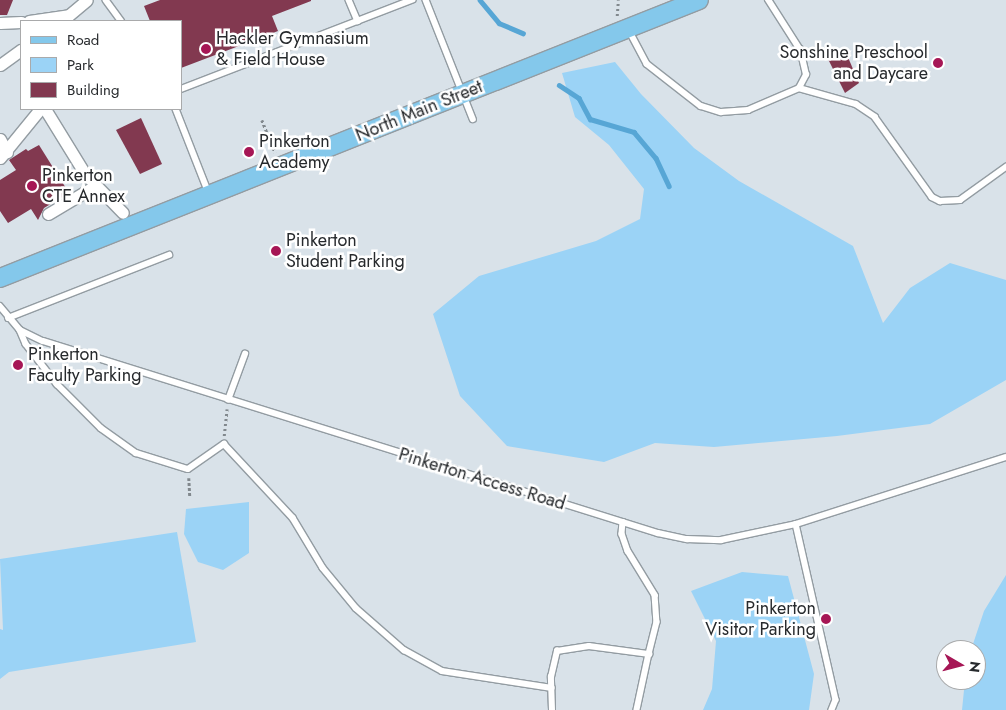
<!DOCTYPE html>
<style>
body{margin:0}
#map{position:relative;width:1006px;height:710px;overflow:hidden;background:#d9e2e9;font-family:Jost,sans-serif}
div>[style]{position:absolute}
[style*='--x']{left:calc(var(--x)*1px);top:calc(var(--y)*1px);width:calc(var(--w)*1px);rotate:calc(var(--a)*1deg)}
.green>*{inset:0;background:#9bd3f6}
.stream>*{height:4.5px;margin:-2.25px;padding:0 2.25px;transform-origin:2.25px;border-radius:2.25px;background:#57a6d5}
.building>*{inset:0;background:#823950}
.path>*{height:2.5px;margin-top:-1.25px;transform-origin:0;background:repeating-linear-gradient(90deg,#81888d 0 2.5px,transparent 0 5px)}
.roads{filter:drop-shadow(1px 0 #939ca2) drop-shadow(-1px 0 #939ca2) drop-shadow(0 1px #939ca2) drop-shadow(0 -1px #939ca2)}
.lane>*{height:5.5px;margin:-2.75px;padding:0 2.75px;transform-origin:2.75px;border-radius:2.75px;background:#fff}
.street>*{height:11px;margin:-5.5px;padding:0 5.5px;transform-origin:5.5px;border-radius:5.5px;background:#fff}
.primary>*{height:18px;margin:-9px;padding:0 9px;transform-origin:9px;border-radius:9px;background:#84c8eb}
.dots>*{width:14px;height:14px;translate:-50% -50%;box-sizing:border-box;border:2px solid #fff;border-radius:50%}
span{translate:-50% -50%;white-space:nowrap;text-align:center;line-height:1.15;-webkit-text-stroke:5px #fff;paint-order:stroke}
.poi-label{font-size:18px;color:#272a2d}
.left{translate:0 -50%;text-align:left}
.right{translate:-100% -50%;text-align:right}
.street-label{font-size:18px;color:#272a2d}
.legend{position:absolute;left:20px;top:20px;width:162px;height:90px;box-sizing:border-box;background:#fff;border:1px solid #a9aaab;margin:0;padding:6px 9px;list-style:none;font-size:15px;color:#272a2d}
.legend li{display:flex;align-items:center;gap:10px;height:25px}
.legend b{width:25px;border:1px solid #a9aaab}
.north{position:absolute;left:936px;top:640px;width:50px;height:50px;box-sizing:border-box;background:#fff;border:1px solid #a9aaab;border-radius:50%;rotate:98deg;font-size:14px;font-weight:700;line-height:20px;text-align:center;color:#272a2d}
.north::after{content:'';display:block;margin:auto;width:18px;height:22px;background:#a61655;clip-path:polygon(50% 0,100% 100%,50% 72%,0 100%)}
</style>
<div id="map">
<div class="green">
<i style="clip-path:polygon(615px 62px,641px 94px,694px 148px,739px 181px,853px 246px,883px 323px,910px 288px,950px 263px,1006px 280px,1006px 380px,930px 424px,837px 436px,714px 447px,655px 443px,604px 462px,507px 446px,460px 396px,433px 314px,479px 276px,596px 241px,640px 219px,644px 189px,609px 145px,575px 117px,562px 73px)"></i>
<i style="clip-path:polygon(249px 502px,249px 553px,223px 570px,198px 562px,184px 534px,186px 509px)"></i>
<i style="clip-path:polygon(177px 532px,196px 642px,9px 672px,0 679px,0 629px,3px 630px,0 559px)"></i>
<i style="clip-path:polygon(742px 572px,788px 576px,814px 674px,809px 710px,703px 710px,712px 689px,716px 641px,691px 591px)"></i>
<i style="clip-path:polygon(1006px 575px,1006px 710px,962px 710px,965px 680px,976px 680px,976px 650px,971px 650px,984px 611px)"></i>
</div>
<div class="stream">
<i style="--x:480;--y:0;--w:30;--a:50"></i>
<i style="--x:499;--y:23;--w:26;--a:23"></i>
<i style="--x:559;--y:85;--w:24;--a:33"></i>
<i style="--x:579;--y:98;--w:24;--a:62"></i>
<i style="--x:590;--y:119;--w:46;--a:16.5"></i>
<i style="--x:634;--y:132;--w:34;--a:50"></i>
<i style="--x:656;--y:158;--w:31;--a:65"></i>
</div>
<div class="building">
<i style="clip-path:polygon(0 0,13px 0,7px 15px,0 15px)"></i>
<i style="clip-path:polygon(160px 0,311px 0,311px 1px,272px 16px,278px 31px,181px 68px,181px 21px,150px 21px,144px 6px)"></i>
<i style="clip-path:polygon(844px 48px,859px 83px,845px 93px,827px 57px)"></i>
<i style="clip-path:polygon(141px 118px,162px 164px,140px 174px,116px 130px)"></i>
<i style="clip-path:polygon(39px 145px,69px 193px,44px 208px,38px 220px,31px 209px,8px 223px,0 211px,0 180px,16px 170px,9px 160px,26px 149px,28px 151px)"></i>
</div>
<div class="path">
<i style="--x:617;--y:16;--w:16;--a:-86"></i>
<i style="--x:262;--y:120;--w:35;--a:68"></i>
<i style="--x:224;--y:436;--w:27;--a:-84"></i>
<i style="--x:189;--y:478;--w:18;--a:87"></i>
</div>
<div class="roads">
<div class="lane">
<i style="--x:106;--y:0;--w:26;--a:54"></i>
<i style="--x:349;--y:0;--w:23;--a:67"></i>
<i style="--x:426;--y:0;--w:128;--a:68.4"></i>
<i style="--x:629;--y:30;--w:38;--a:62"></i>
<i style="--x:647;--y:64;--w:68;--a:37.9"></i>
<i style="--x:701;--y:106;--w:21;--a:17"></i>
<i style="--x:721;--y:112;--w:27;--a:-4"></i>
<i style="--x:748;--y:110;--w:56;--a:-23.3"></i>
<i style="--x:799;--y:88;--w:15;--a:-62"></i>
<i style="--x:806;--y:75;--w:26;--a:-103"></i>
<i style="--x:800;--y:50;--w:59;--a:-122.6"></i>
<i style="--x:799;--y:88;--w:59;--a:15.7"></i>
<i style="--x:856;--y:104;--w:23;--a:34"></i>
<i style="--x:875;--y:117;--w:98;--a:54.5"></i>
<i style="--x:932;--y:197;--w:9;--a:27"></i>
<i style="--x:940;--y:201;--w:20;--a:-3"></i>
<i style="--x:960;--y:200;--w:57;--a:-35.7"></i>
<i style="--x:181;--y:89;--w:248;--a:-21.1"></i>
<i style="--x:176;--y:109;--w:90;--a:68.6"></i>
<i style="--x:0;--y:306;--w:31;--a:50"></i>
<i style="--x:20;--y:330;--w:25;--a:26"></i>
<i style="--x:43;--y:341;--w:644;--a:17.34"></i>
<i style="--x:658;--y:533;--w:30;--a:12"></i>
<i style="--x:687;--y:539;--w:34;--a:2"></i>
<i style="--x:721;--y:540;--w:77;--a:-12"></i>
<i style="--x:796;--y:524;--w:180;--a:77.2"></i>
<i style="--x:836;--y:700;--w:11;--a:112"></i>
<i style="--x:8;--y:318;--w:173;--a:-21.4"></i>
<i style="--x:20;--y:330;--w:15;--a:67"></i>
<i style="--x:26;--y:344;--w:51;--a:52.2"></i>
<i style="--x:57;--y:384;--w:62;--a:45"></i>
<i style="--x:101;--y:428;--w:43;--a:35.5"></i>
<i style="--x:136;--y:453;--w:54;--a:17.1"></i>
<i style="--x:188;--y:469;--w:44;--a:-34.8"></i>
<i style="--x:224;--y:444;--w:101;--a:47"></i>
<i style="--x:293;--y:518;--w:58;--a:59"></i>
<i style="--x:323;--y:568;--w:52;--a:50.5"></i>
<i style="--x:356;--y:608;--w:64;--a:41.2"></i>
<i style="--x:404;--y:650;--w:43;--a:28.9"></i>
<i style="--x:442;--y:671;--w:111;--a:8.8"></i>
<i style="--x:228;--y:400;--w:49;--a:-69.7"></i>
<i style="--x:623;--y:522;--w:12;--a:95"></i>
<i style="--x:622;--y:534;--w:18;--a:71"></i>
<i style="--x:628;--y:551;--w:52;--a:58.5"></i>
<i style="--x:655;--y:595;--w:27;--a:86"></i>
<i style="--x:657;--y:622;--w:33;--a:104"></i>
<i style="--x:796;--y:524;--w:220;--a:-17.7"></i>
<i style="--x:552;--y:710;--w:33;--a:-92"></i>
<i style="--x:551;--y:677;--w:27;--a:-77"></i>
<i style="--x:557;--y:651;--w:32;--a:-9"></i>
<i style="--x:589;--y:646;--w:61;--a:7.6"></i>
<i style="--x:649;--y:654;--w:57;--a:102.1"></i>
</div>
<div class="street">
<i style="--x:29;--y:21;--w:40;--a:-8.5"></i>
<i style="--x:69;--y:15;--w:23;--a:-40"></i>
<i style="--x:0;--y:23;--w:21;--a:-3"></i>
<i style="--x:0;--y:65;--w:26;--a:-36"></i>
<i style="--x:45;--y:109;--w:76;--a:58.4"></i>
<i style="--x:85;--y:174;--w:54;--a:45.7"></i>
<i style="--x:0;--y:139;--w:15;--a:62"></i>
<i style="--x:0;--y:158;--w:63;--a:-50.8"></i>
<i style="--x:48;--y:214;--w:55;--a:-30.8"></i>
</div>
<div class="primary">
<i style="--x:0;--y:278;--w:752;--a:-21.69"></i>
</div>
</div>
<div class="dots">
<i style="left:206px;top:49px;background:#a61655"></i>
<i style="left:938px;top:63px;background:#a61655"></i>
<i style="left:249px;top:152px;background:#a61655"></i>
<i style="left:32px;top:186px;background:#a61655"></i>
<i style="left:276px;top:251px;background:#a61655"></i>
<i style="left:18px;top:365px;background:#a61655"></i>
<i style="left:826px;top:619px;background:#a61655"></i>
</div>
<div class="poi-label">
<span class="left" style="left:216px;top:49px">Hackler Gymnasium<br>&amp; Field House</span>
<span class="right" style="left:928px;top:63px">Sonshine Preschool<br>and Daycare</span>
<span class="left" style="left:259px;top:152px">Pinkerton<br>Academy</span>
<span class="left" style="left:42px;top:186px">Pinkerton<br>CTE Annex</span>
<span class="left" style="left:286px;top:251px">Pinkerton<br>Student Parking</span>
<span class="left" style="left:28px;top:365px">Pinkerton<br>Faculty Parking</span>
<span class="right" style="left:816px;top:619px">Pinkerton<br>Visitor Parking</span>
</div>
<div class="street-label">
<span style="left:419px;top:111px;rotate:-22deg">North Main Street</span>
<span style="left:482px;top:479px;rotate:17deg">Pinkerton Access Road</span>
</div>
<ul class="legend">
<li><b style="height:6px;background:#84c8eb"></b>Road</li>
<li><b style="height:14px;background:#9bd3f6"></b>Park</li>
<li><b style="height:14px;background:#823950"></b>Building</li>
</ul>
<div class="north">N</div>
</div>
